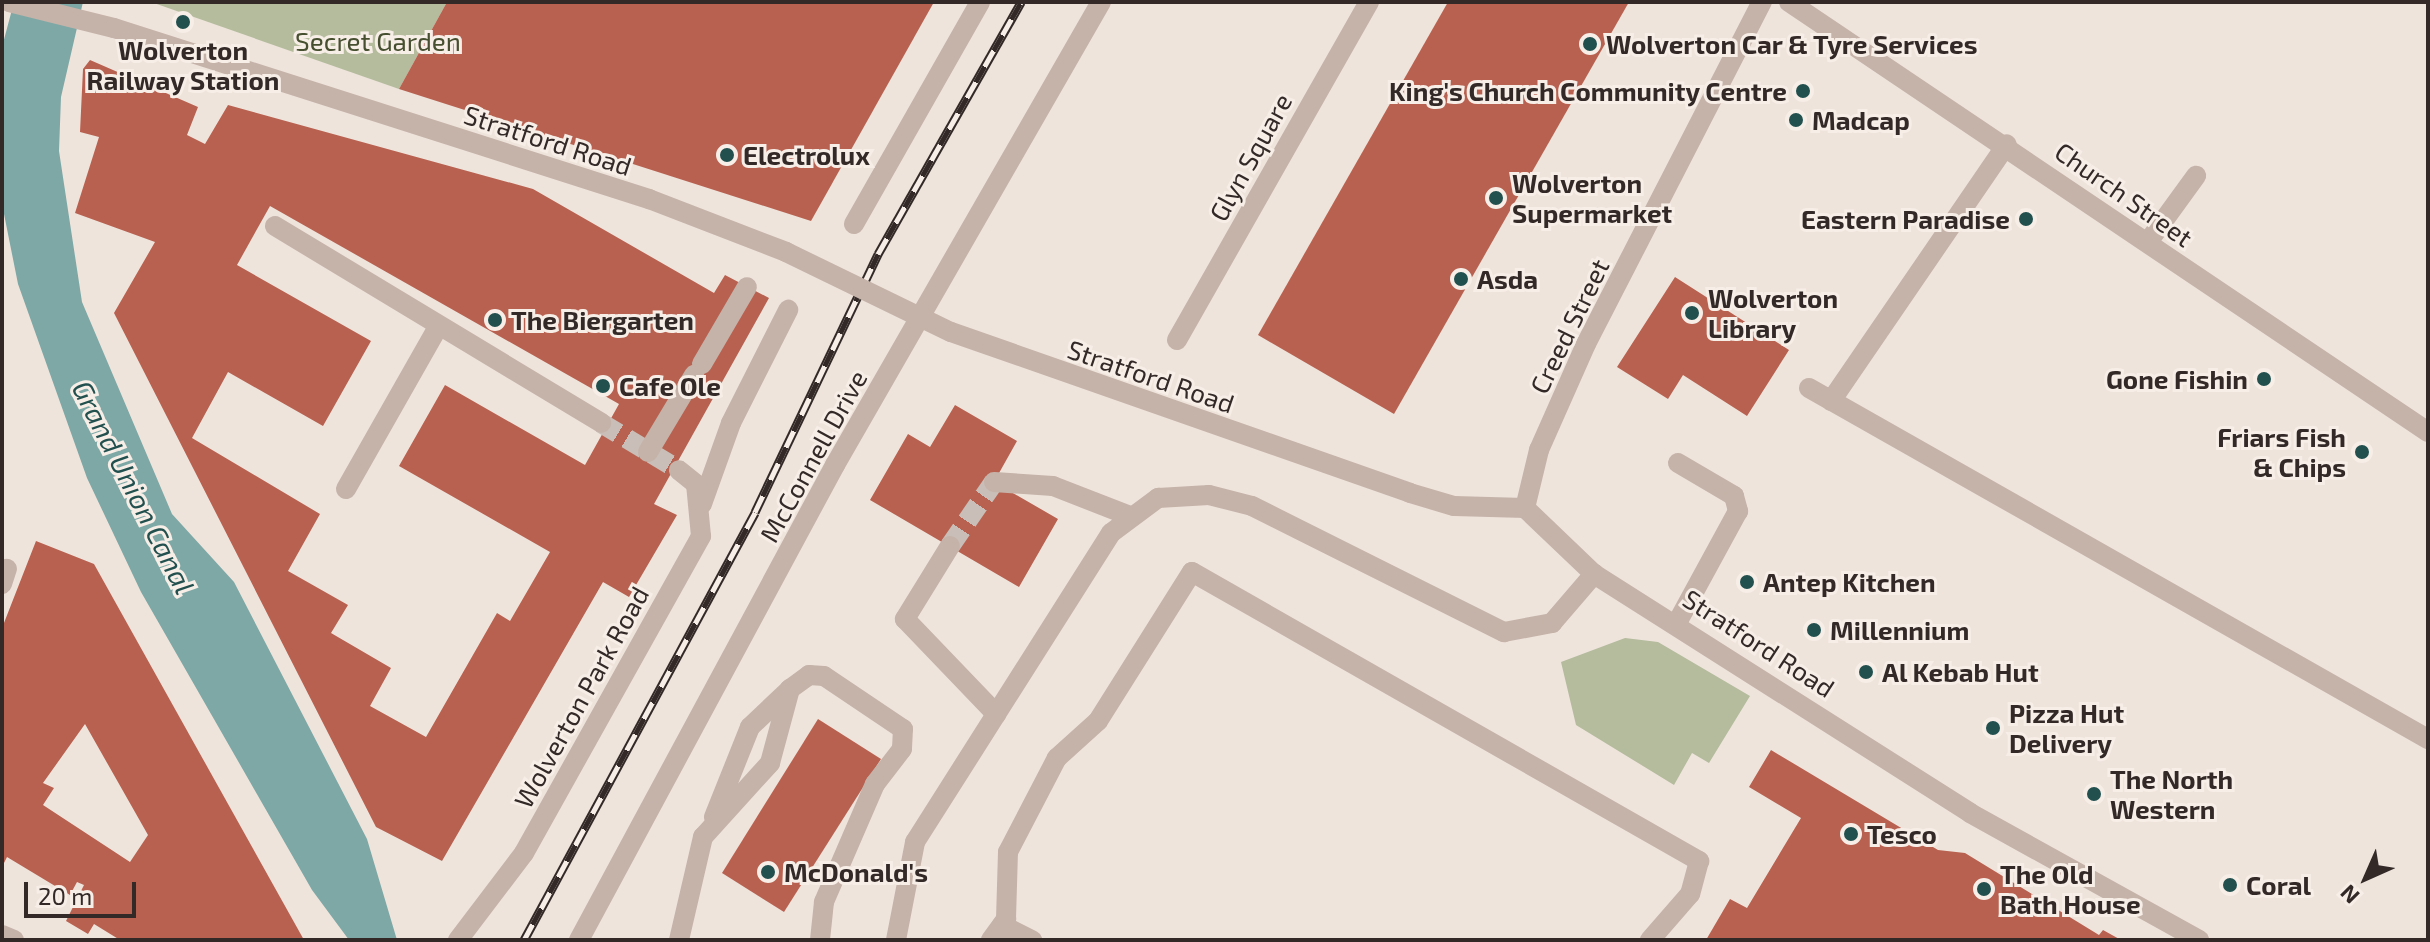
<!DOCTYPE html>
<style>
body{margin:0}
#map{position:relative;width:2430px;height:942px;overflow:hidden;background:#efe4dc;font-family:"Exo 2",sans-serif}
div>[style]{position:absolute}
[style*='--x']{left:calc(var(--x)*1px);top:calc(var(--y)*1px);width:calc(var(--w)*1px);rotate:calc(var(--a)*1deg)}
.green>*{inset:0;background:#b4bc9d}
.water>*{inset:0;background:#7ea8a6}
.building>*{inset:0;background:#b86150}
.minor-tunnel>*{height:20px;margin-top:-10px;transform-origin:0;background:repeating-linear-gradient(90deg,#c9bfb8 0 20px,transparent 0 30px)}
.minor>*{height:20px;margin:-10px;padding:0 10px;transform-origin:10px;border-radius:10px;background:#c5b3a9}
.rail>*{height:9px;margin-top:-4.5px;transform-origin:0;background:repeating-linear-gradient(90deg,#f7eee7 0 18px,#332a28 0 36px);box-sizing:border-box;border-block:2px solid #332a28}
.minor-bridge>*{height:20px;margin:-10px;padding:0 10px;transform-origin:10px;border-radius:10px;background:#c5b3a9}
.dots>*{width:22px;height:22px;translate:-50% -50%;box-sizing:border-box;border:4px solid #f7eee7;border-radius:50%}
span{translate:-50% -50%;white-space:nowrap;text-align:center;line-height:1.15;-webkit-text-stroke:6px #f7eee7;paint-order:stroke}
.park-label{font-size:26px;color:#464f2f}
.poi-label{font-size:26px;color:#332a28;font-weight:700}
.left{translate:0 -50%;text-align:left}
.right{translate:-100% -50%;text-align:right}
.street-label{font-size:26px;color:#332a28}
.water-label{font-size:28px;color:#22504f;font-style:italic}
.frame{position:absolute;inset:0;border:4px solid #332a28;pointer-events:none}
.north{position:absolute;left:2326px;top:838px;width:80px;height:80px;-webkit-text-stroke:6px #f7eee7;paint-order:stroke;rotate:225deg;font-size:22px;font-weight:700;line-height:32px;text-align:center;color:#332a28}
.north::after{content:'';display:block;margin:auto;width:28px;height:36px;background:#332a28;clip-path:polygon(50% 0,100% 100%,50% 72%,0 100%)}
.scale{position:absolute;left:24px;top:882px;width:112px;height:36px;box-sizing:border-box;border:4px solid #332a28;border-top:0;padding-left:10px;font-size:24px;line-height:28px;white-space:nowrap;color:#332a28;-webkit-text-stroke:6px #f7eee7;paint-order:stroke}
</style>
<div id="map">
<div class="green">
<i style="clip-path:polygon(151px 2px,447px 2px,399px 89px)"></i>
<i style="clip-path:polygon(1625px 638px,1658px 642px,1750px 696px,1709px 763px,1692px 753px,1674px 785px,1576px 725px,1561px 662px)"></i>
</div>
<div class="water">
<i style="clip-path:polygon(14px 2px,83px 2px,61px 97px,59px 151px,82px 302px,172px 514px,234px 582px,367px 839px,397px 940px,349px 940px,312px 890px,141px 592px,87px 478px,18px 284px,3px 209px,2px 47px)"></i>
</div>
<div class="building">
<i style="clip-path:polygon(447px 2px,934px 2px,811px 221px,399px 89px)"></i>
<i style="clip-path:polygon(1448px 2px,1629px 2px,1394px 414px,1258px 335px)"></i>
<i style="clip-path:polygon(evenodd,90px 60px,198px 107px,187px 135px,205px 144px,228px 105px,533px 189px,714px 293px,725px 275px,769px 298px,654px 504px,677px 515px,629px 597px,603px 582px,442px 861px,376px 827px,114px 313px,155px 242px,75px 213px,99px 137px,80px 132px,83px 69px,90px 60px,270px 206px,619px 404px,585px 465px,445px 385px,399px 466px,550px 552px,510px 621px,497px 613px,426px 737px,370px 706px,391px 668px,331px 633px,348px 605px,288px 571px,320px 514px,192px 438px,228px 372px,323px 426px,371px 341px,237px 265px,270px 206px)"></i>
<i style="clip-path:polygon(1675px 277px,1789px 350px,1747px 416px,1683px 375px,1668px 399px,1617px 367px)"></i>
<i style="clip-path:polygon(955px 405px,1017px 441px,994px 482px,1058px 519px,1019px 587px,870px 500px,908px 434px,930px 447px)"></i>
<i style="clip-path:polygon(evenodd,36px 541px,94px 564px,304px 940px,120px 940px,94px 924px,88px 934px,66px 921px,84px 885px,77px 882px,70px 895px,7px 857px,2px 867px,2px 628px,36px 541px,85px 724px,148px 835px,130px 862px,43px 805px,54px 788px,43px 783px,85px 724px)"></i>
<i style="clip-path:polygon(818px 719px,881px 759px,784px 912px,722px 873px)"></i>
<i style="clip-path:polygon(1771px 750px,1938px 850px,1965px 853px,2099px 935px,2103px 930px,2121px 940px,1706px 940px,1730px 899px,1747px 908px,1801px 818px,1749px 787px)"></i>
</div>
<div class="minor-tunnel">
<i style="--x:601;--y:423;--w:91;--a:31.1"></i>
<i style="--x:950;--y:546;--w:78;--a:-55.5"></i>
</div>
<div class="minor">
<i style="--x:9;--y:2;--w:108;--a:13.9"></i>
<i style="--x:114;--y:28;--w:562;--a:17.73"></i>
<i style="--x:649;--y:199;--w:147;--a:21.1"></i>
<i style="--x:1789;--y:2;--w:770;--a:33.94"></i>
<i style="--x:854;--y:224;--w:255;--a:-60.4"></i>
<i style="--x:275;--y:226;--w:381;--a:31.1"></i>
<i style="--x:2148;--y:242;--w:82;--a:-54"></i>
<i style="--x:951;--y:332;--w:486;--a:19.3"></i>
<i style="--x:1410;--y:493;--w:46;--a:16.5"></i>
<i style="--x:1454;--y:506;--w:71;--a:1.6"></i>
<i style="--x:1525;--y:508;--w:95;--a:43.7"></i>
<i style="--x:1594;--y:574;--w:446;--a:32.4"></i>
<i style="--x:1970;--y:813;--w:262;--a:29"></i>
<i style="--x:1177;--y:340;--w:389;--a:-60.4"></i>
<i style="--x:702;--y:364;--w:89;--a:-59.7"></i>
<i style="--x:1809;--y:388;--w:712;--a:29.56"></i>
<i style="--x:1831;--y:401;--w:311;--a:-55.6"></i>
<i style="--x:648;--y:452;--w:90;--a:-59.1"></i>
<i style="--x:1678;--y:463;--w:65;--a:30.5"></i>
<i style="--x:1734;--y:496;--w:16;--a:75"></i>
<i style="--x:1738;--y:511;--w:125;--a:118.6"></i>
<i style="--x:994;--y:482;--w:59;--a:3.9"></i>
<i style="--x:1053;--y:486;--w:83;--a:21.3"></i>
<i style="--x:346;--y:489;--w:186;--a:-60.4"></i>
<i style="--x:702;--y:504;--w:86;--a:-70.3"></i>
<i style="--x:731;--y:423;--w:127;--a:-63.2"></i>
<i style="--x:1525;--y:508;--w:60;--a:-76.4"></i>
<i style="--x:1539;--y:450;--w:116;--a:-66.1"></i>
<i style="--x:1586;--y:344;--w:385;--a:-62.8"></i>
<i style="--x:950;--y:546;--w:86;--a:121.7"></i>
<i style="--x:905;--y:619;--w:132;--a:46.2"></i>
<i style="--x:2;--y:584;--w:16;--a:-72"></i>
<i style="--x:714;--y:817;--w:97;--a:-68.2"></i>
<i style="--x:750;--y:727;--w:55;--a:-43.5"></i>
<i style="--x:1002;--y:925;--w:34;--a:27"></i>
<i style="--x:2;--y:935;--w:13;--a:23"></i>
<i style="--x:458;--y:940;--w:109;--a:-52.8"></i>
<i style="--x:524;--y:853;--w:363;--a:-60.8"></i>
<i style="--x:701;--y:536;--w:52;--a:-95.5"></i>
<i style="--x:696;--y:484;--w:22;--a:-141"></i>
<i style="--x:579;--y:940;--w:540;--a:-61.68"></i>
<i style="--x:835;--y:465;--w:534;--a:-60.12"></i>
<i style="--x:679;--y:940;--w:106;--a:-76.9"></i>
<i style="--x:703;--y:837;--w:100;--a:-47.8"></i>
<i style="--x:770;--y:763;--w:77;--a:-74.9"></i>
<i style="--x:790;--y:689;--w:24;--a:-36"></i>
<i style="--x:809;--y:675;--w:15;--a:4"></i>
<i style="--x:824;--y:676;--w:95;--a:33.9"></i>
<i style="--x:903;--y:729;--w:20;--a:93"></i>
<i style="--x:902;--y:749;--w:44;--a:127.6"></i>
<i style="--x:875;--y:784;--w:129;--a:113.4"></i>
<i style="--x:824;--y:902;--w:37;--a:96"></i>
<i style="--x:896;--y:940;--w:100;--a:-79"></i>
<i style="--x:915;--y:842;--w:366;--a:-57.6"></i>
<i style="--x:1111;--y:533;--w:59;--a:-36.7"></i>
<i style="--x:1158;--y:498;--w:51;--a:-3.4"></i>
<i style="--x:1209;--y:495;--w:44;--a:14.3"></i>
<i style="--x:1252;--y:506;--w:282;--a:26.6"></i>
<i style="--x:1504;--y:632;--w:49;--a:-10.6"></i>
<i style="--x:1552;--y:623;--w:65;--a:-49.4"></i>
<i style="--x:991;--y:940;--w:26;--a:-54"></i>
<i style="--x:1006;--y:919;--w:67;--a:-88.3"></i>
<i style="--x:1008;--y:852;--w:106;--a:-62.5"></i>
<i style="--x:1057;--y:758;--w:55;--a:-42.1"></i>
<i style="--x:1098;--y:721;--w:176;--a:-57.8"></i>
<i style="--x:1192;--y:572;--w:584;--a:29.68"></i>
<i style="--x:1699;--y:861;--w:34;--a:105"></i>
<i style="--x:1690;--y:894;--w:61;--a:131"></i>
</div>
<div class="rail">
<i style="--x:524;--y:940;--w:486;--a:-61.6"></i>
<i style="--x:755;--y:512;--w:286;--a:-64.5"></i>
<i style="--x:878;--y:254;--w:290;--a:-60.4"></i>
</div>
<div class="minor-bridge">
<i style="--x:786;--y:252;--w:183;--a:25.9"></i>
</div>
<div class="dots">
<i style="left:183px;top:22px;background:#22504f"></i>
<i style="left:1590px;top:44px;background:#22504f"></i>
<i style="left:1803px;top:91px;background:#22504f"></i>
<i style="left:1796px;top:120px;background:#22504f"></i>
<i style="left:727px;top:155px;background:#22504f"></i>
<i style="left:1496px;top:198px;background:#22504f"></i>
<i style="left:2026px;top:219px;background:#22504f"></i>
<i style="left:1461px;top:279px;background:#22504f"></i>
<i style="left:1692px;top:313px;background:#22504f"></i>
<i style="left:495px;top:320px;background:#22504f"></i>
<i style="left:2264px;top:379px;background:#22504f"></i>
<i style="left:603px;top:386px;background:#22504f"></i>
<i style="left:2362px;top:452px;background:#22504f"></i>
<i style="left:1747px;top:582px;background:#22504f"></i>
<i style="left:1814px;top:630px;background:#22504f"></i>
<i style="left:1866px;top:672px;background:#22504f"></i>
<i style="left:1993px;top:728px;background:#22504f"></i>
<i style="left:2094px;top:794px;background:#22504f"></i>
<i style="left:1851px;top:834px;background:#22504f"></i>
<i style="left:768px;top:872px;background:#22504f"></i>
<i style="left:2230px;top:885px;background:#22504f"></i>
<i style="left:1984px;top:889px;background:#22504f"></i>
</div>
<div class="park-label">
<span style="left:378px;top:41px">Secret Garden</span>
</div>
<div class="poi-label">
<span class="left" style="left:1606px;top:44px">Wolverton Car &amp; Tyre Services</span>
<span style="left:183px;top:65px">Wolverton<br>Railway Station</span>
<span class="right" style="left:1787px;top:91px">King's Church Community Centre</span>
<span class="left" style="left:1812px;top:120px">Madcap</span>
<span class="left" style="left:743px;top:155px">Electrolux</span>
<span class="left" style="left:1512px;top:198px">Wolverton<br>Supermarket</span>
<span class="right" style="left:2010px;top:219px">Eastern Paradise</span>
<span class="left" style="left:1477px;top:279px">Asda</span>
<span class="left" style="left:1708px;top:313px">Wolverton<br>Library</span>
<span class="left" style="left:511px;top:320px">The Biergarten</span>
<span class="right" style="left:2248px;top:379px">Gone Fishin</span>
<span class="left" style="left:619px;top:386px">Cafe Ole</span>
<span class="right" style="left:2346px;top:452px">Friars Fish<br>&amp; Chips</span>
<span class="left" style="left:1763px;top:582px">Antep Kitchen</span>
<span class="left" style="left:1830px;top:630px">Millennium</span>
<span class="left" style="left:1882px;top:672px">Al Kebab Hut</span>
<span class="left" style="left:2009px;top:728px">Pizza Hut<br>Delivery</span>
<span class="left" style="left:2110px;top:794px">The North<br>Western</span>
<span class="left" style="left:1867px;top:834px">Tesco</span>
<span class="left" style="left:784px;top:872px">McDonald's</span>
<span class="left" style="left:2000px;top:889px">The Old<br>Bath House</span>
<span class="left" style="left:2246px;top:885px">Coral</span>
</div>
<div class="street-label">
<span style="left:548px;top:140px;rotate:18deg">Stratford Road</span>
<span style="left:1250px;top:157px;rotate:-61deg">Glyn Square</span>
<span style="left:2124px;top:194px;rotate:35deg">Church Street</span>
<span style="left:1569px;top:326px;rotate:-64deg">Creed Street</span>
<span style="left:1151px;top:376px;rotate:19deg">Stratford Road</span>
<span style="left:813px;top:456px;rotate:-61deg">McConnell Drive</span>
<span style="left:1759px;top:643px;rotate:33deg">Stratford Road</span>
<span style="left:581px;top:697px;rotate:-61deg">Wolverton Park Road</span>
</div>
<div class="water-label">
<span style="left:134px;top:487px;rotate:63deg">Grand Union Canal</span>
</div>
<div class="frame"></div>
<div class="north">N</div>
<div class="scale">20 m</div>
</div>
